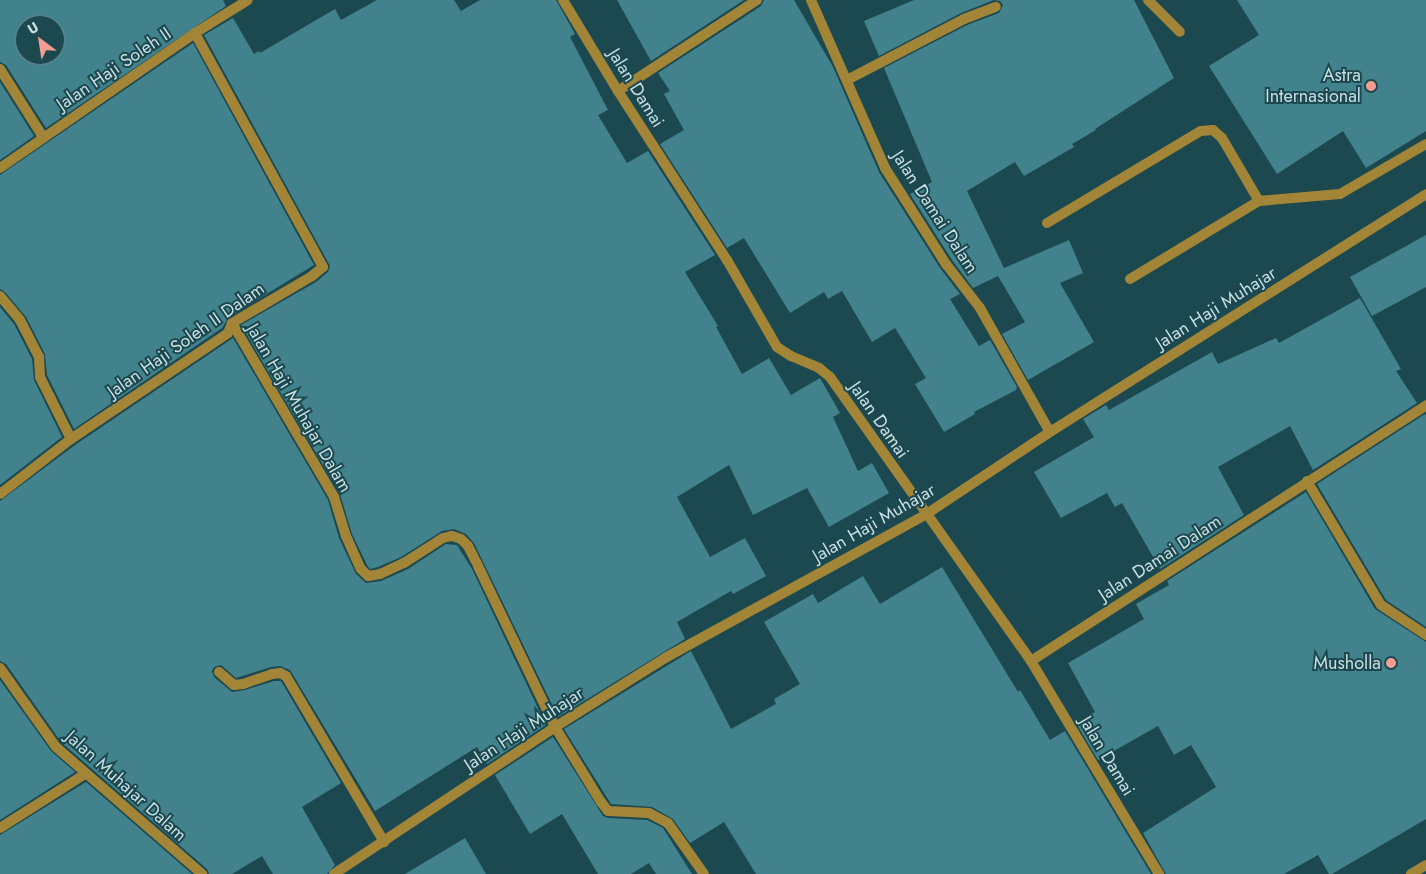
<!DOCTYPE html>
<style>
body{margin:0}
#map{position:relative;width:1426px;height:874px;overflow:hidden;background:#1c4950;font-family:Jost,sans-serif}
div>[style]{position:absolute}
[style*='--x']{left:calc(var(--x)*1px);top:calc(var(--y)*1px);width:calc(var(--w)*1px);rotate:calc(var(--a)*1deg)}
.building>*{inset:0;background:#42828c}
.service>*{height:10px;margin:-5px;padding:0 5px;transform-origin:5px;border-radius:5px;background:#a28537}
.minor>*{height:10px;margin:-5px;padding:0 5px;transform-origin:5px;border-radius:5px;background:#a28537}
.dots>*{width:14px;height:14px;translate:-50% -50%;box-sizing:border-box;border:2px solid #1c4950;border-radius:50%}
span{translate:-50% -50%;white-space:nowrap;text-align:center;line-height:1.15;-webkit-text-stroke:4px #1c4950;paint-order:stroke}
.street-label{font-size:18px;color:#c8dfe3}
.poi-label{font-size:18px;color:#c8dfe3}
.right{translate:-100% -50%;text-align:right}
.north{position:absolute;left:15px;top:15px;width:50px;height:50px;box-sizing:border-box;background:#1c4950;border:1px solid #61858b;border-radius:50%;rotate:329deg;font-size:14px;font-weight:700;line-height:20px;text-align:center;color:#c8dfe3}
.north::after{content:'';display:block;margin:auto;width:18px;height:22px;background:#f59d90;clip-path:polygon(50% 0,100% 100%,50% 72%,0 100%)}
</style>
<div id="map">
<div class="building">
<i style="clip-path:polygon(evenodd,0 0,223px 0,226px 6px,46px 128px,6px 65px,0 62px,0 0,25px 25px,55px 25px,55px 55px,25px 55px,25px 25px)"></i>
<i style="clip-path:polygon(377px 0,454px 0,461px 11px,480px 0,556px 0,575px 34px,570px 37px,608px 110px,598px 115px,627px 163px,648px 151px,715px 255px,685px 272px,718px 326px,716px 327px,742px 374px,769px 358px,791px 395px,820px 378px,840px 413px,833px 417px,858px 471px,872px 463px,889px 493px,829px 527px,807px 488px,753px 515px,729px 465px,677px 497px,710px 557px,745px 538px,766px 576px,733px 594px,731px 591px,677px 622px,685px 639px,558px 717px,474px 543px,466px 534px,454px 529px,442px 531px,401px 557px,378px 567px,370px 569px,367px 565px,352px 534px,340px 494px,241px 325px,316px 282px,328px 272px,330px 266px,204px 35px,233px 18px,254px 54px,259px 51px,260px 53px,335px 9px,341px 20px)"></i>
<i style="clip-path:polygon(617px 0,744px 0,651px 61px)"></i>
<i style="clip-path:polygon(764px 0,794px 0,833px 67px,879px 172px,940px 268px,960px 294px,950px 299px,979px 346px,990px 340px,1017px 387px,1016px 390px,974px 412px,975px 414px,944px 432px,915px 384px,926px 378px,895px 328px,872px 342px,842px 291px,828px 299px,824px 292px,790px 313px,744px 238px,727px 248px,660px 144px,684px 130px,664px 94px,670px 91px,658px 73px,761px 6px)"></i>
<i style="clip-path:polygon(914px 0,1134px 0,1174px 78px,1095px 129px,1096px 130px,1072px 144px,1074px 147px,1024px 176px,1015px 162px,967px 191px,1004px 268px,1069px 240px,1083px 273px,1060px 283px,1094px 342px,1028px 380px,1002px 334px,1025px 322px,998px 276px,973px 288px,952px 260px,910px 194px,932px 182px,884px 68px,967px 25px,999px 13px,1003px 5px,1000px 1px,994px 0,961px 13px,879px 56px,864px 21px)"></i>
<i style="clip-path:polygon(1237px 0,1426px 0,1426px 131px,1366px 168px,1343px 131px,1277px 174px,1209px 66px,1259px 35px)"></i>
<i style="clip-path:polygon(193px 43px,314px 265px,229px 317px,222px 328px,74px 429px,47px 375px,45px 354px,26px 317px,5px 292px,0 289px,0 175px)"></i>
<i style="clip-path:polygon(0 82px,34px 136px,0 160px)"></i>
<i style="clip-path:polygon(1426px 235px,1426px 287px,1372px 316px,1350px 277px)"></i>
<i style="clip-path:polygon(1360px 298px,1401px 369px,1396px 371px,1417px 403px,1313px 470px,1290px 426px,1218px 467px,1244px 515px,1160px 569px,1122px 503px,1115px 507px,1107px 493px,1061px 518px,1034px 472px,1094px 437px,1083px 419px,1106px 405px,1109px 410px,1212px 352px,1218px 364px,1276px 338px,1279px 343px)"></i>
<i style="clip-path:polygon(0 307px,14px 324px,32px 359px,34px 380px,62px 437px,0 485px)"></i>
<i style="clip-path:polygon(233px 338px,328px 500px,339px 538px,356px 574px,366px 583px,381px 581px,408px 569px,446px 544px,457px 545px,472px 569px,546px 725px,487px 764px,477px 747px,375px 811px,290px 670px,280px 666px,271px 667px,236px 678px,221px 665px,214px 667px,212px 671px,214px 677px,232px 692px,245px 690px,274px 681px,281px 681px,341px 783px,302px 807px,335px 865px,327px 874px,273px 874px,262px 856px,232px 874px,209px 874px,207px 869px,61px 742px,6px 664px,0 661px,0 501px,75px 445px)"></i>
<i style="clip-path:polygon(1425px 414px,1426px 416px,1426px 627px,1386px 600px,1317px 484px)"></i>
<i style="clip-path:polygon(1306px 492px,1375px 609px,1426px 642px,1426px 819px,1332px 874px,1329px 874px,1318px 855px,1284px 874px,1166px 874px,1143px 833px,1216px 787px,1191px 745px,1174px 755px,1158px 726px,1098px 760px,1076px 723px,1095px 712px,1068px 663px,1144px 619px,1136px 604px,1169px 585px,1167px 581px)"></i>
<i style="clip-path:polygon(942px 567px,1018px 692px,1020px 690px,1050px 740px,1065px 731px,1151px 874px,756px 874px,724px 822px,690px 843px,673px 819px,652px 807px,611px 804px,564px 729px,691px 651px,731px 729px,776px 704px,774px 699px,800px 684px,764px 622px,813px 594px,818px 603px,863px 576px,880px 604px)"></i>
<i style="clip-path:polygon(0 680px,51px 751px,75px 772px,0 820px)"></i>
<i style="clip-path:polygon(553px 737px,603px 816px,608px 818px,647px 820px,663px 828px,692px 874px,656px 874px,649px 863px,631px 874px,598px 874px,562px 814px,530px 834px,495px 775px)"></i>
<i style="clip-path:polygon(86px 782px,192px 874px,0 874px,0 835px)"></i>
<i style="clip-path:polygon(465px 838px,486px 874px,405px 874px)"></i>
</div>
<div class="service">
<i style="--x:1047;--y:223;--w:179;--a:-30.9"></i>
<i style="--x:1201;--y:131;--w:12;--a:-5"></i>
<i style="--x:1213;--y:130;--w:12;--a:42"></i>
<i style="--x:1222;--y:138;--w:73;--a:59.6"></i>
<i style="--x:1130;--y:279;--w:151;--a:-31.2"></i>
<i style="--x:1259;--y:201;--w:81;--a:-4.9"></i>
<i style="--x:1340;--y:194;--w:99;--a:-30.2"></i>
</div>
<div class="minor">
<i style="--x:563;--y:0;--w:106;--a:58.9"></i>
<i style="--x:618;--y:91;--w:201;--a:57.2"></i>
<i style="--x:727;--y:260;--w:100;--a:60.1"></i>
<i style="--x:777;--y:347;--w:17;--a:33"></i>
<i style="--x:791;--y:356;--w:30;--a:23"></i>
<i style="--x:819;--y:368;--w:14;--a:39"></i>
<i style="--x:830;--y:377;--w:348;--a:54.7"></i>
<i style="--x:1031;--y:661;--w:249;--a:59"></i>
<i style="--x:811;--y:0;--w:184;--a:66.2"></i>
<i style="--x:885;--y:168;--w:114;--a:57.6"></i>
<i style="--x:946;--y:264;--w:56;--a:52.3"></i>
<i style="--x:980;--y:308;--w:142;--a:60.6"></i>
<i style="--x:1148;--y:0;--w:45;--a:45"></i>
<i style="--x:0;--y:69;--w:80;--a:57.7"></i>
<i style="--x:847;--y:80;--w:132;--a:-27.5"></i>
<i style="--x:964;--y:19;--w:34;--a:-21"></i>
<i style="--x:618;--y:91;--w:166;--a:-33.2"></i>
<i style="--x:0;--y:168;--w:237;--a:-34.7"></i>
<i style="--x:195;--y:33;--w:62;--a:-31.9"></i>
<i style="--x:0;--y:296;--w:31;--a:50"></i>
<i style="--x:20;--y:320;--w:42;--a:62.8"></i>
<i style="--x:39;--y:357;--w:20;--a:87"></i>
<i style="--x:40;--y:377;--w:69;--a:63.4"></i>
<i style="--x:232;--y:323;--w:202;--a:59.6"></i>
<i style="--x:334;--y:497;--w:41;--a:72.9"></i>
<i style="--x:346;--y:536;--w:36;--a:66"></i>
<i style="--x:361;--y:569;--w:10;--a:45"></i>
<i style="--x:368;--y:576;--w:12;--a:-9"></i>
<i style="--x:380;--y:574;--w:26;--a:-25"></i>
<i style="--x:404;--y:563;--w:46;--a:-32.7"></i>
<i style="--x:443;--y:538;--w:9;--a:-13"></i>
<i style="--x:452;--y:536;--w:9;--a:18"></i>
<i style="--x:461;--y:539;--w:10;--a:45"></i>
<i style="--x:468;--y:546;--w:22;--a:63"></i>
<i style="--x:478;--y:566;--w:178;--a:64.4"></i>
<i style="--x:555;--y:727;--w:88;--a:58.5"></i>
<i style="--x:601;--y:802;--w:11;--a:52"></i>
<i style="--x:608;--y:811;--w:41;--a:2.8"></i>
<i style="--x:649;--y:813;--w:21;--a:28"></i>
<i style="--x:668;--y:823;--w:62;--a:54.8"></i>
<i style="--x:1307;--y:481;--w:144;--a:59.2"></i>
<i style="--x:1381;--y:605;--w:54;--a:33.7"></i>
<i style="--x:0;--y:494;--w:90;--a:-37.8"></i>
<i style="--x:71;--y:439;--w:189;--a:-34"></i>
<i style="--x:228;--y:333;--w:11;--a:-68"></i>
<i style="--x:232;--y:323;--w:93;--a:-30.4"></i>
<i style="--x:312;--y:276;--w:14;--a:-39"></i>
<i style="--x:323;--y:267;--w:267;--a:-118.7"></i>
<i style="--x:1031;--y:661;--w:471;--a:-32.9"></i>
<i style="--x:0;--y:668;--w:97;--a:54.7"></i>
<i style="--x:56;--y:747;--w:194;--a:41"></i>
<i style="--x:219;--y:672;--w:20;--a:41"></i>
<i style="--x:234;--y:685;--w:9;--a:-6"></i>
<i style="--x:243;--y:684;--w:31;--a:-19"></i>
<i style="--x:272;--y:674;--w:8;--a:-7"></i>
<i style="--x:280;--y:673;--w:7;--a:27"></i>
<i style="--x:286;--y:676;--w:193;--a:59.4"></i>
<i style="--x:0;--y:828;--w:101;--a:-32.4"></i>
<i style="--x:334;--y:874;--w:265;--a:-33.6"></i>
<i style="--x:555;--y:727;--w:130;--a:-32.1"></i>
<i style="--x:665;--y:658;--w:297;--a:-28.8"></i>
<i style="--x:925;--y:515;--w:150;--a:-33.6"></i>
<i style="--x:1050;--y:432;--w:445;--a:-32.3"></i>
<i style="--x:1411;--y:874;--w:17;--a:-31"></i>
</div>
<div class="dots">
<i style="left:1371px;top:86px;background:#f59d90"></i>
<i style="left:1391px;top:663px;background:#f59d90"></i>
</div>
<div class="street-label">
<span style="left:114px;top:69px;rotate:-34deg">Jalan Haji Soleh II</span>
<span style="left:636px;top:88px;rotate:58deg">Jalan Damai</span>
<span style="left:935px;top:212px;rotate:57deg">Jalan Damai Dalam</span>
<span style="left:1216px;top:308px;rotate:-32deg">Jalan Haji Muhajar</span>
<span style="left:186px;top:340px;rotate:-35deg">Jalan Haji Soleh II Dalam</span>
<span style="left:299px;top:408px;rotate:60deg">Jalan Haji Muhajar Dalam</span>
<span style="left:879px;top:420px;rotate:55deg">Jalan Damai</span>
<span style="left:874px;top:523px;rotate:-30deg">Jalan Haji Muhajar</span>
<span style="left:1160px;top:558px;rotate:-33deg">Jalan Damai Dalam</span>
<span style="left:524px;top:729px;rotate:-33deg">Jalan Haji Muhajar</span>
<span style="left:1107px;top:756px;rotate:59deg">Jalan Damai</span>
<span style="left:126px;top:786px;rotate:42deg">Jalan Muhajar Dalam</span>
</div>
<div class="poi-label">
<span class="right" style="left:1361px;top:86px">Astra<br>Internasional</span>
<span class="right" style="left:1381px;top:663px">Musholla</span>
</div>
<div class="north">U</div>
</div>
